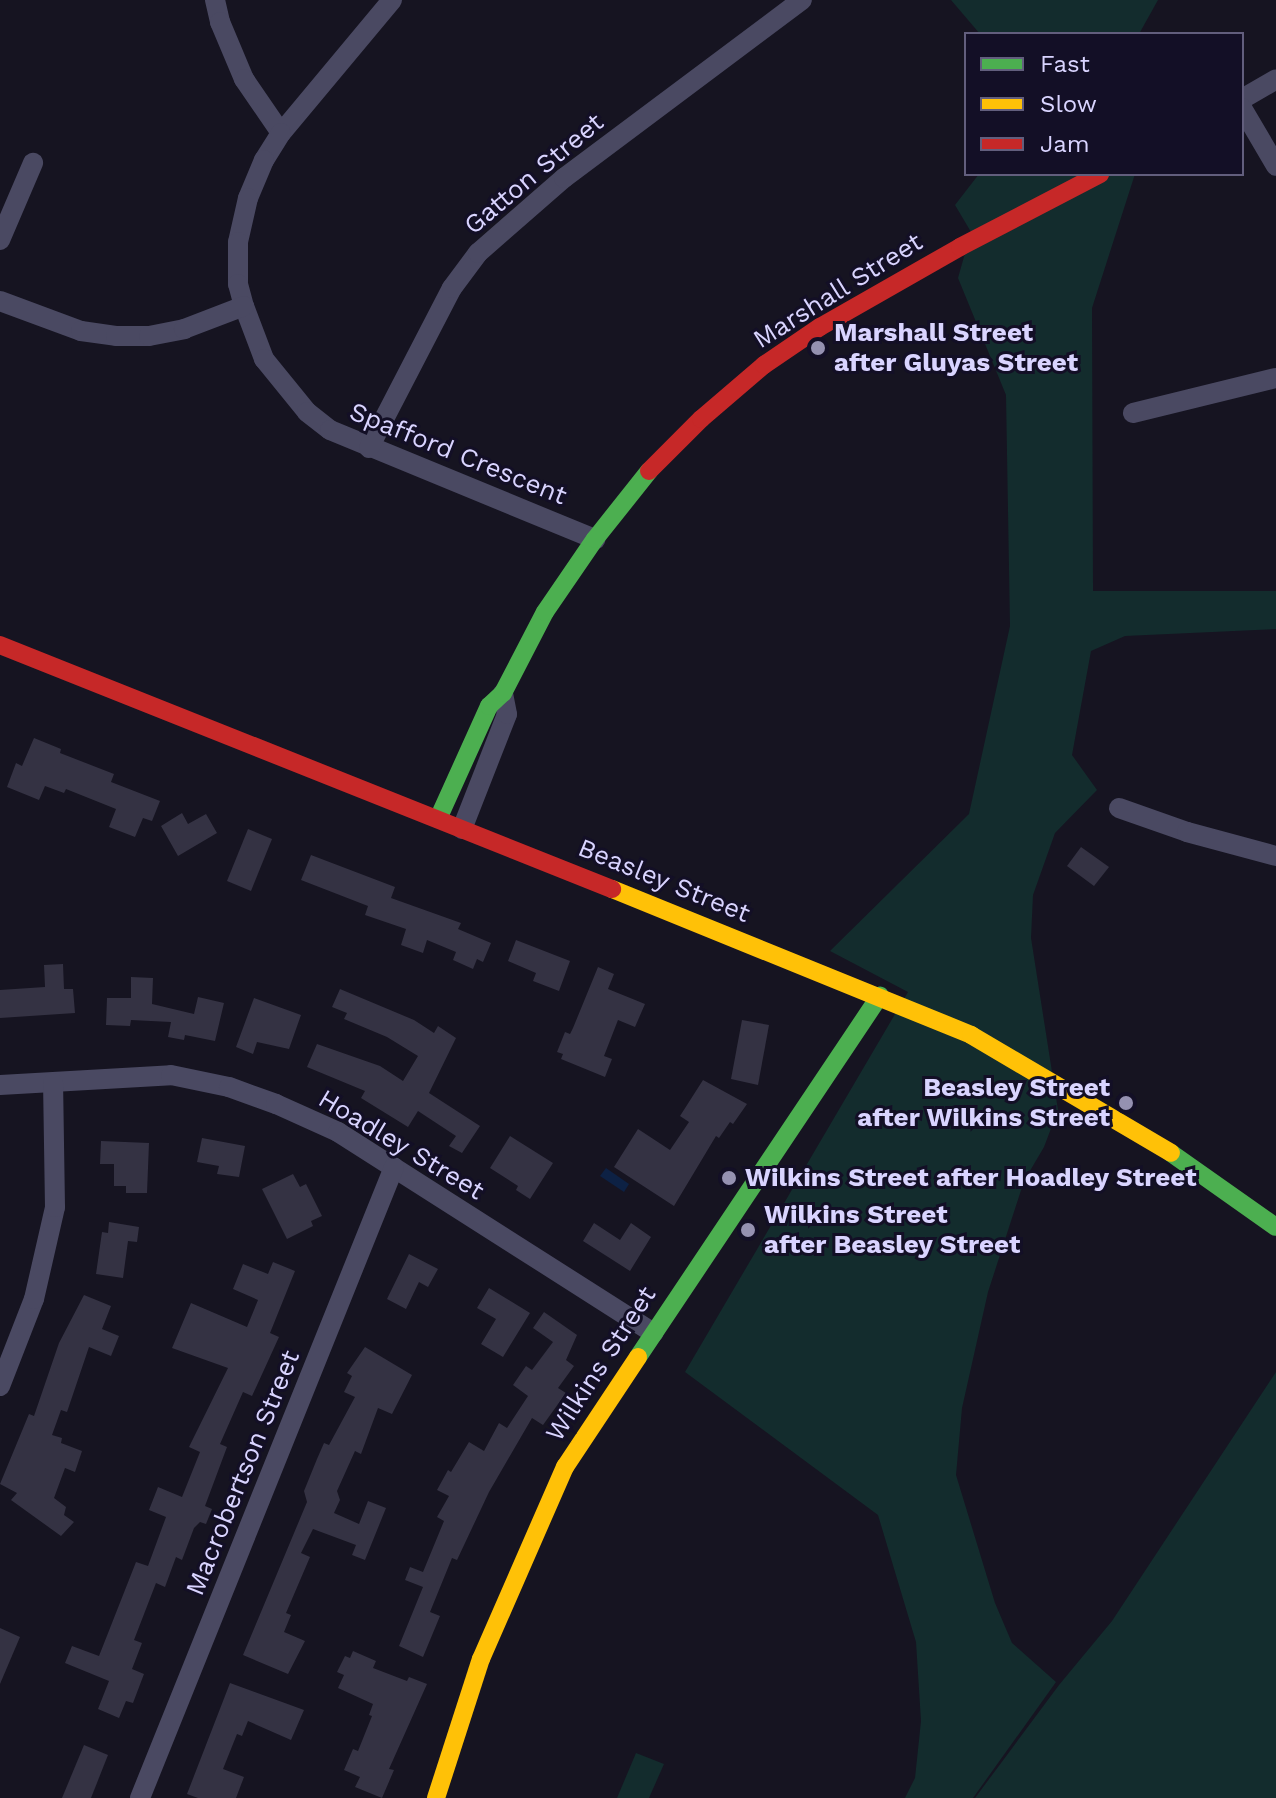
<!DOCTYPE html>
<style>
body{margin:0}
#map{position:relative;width:1276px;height:1798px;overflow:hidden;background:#161421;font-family:"Work Sans",sans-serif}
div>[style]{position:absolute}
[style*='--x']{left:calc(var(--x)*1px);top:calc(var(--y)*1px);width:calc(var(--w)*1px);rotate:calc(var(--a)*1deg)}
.green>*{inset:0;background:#132c2d}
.water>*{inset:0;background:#0d2144}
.building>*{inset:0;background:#343243}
.street>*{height:20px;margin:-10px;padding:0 10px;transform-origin:10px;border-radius:10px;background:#4a4962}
.fast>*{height:18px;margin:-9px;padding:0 9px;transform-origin:9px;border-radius:9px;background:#4caf50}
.slow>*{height:18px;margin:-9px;padding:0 9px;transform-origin:9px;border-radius:9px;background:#ffc107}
.jam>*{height:18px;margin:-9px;padding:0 9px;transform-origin:9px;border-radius:9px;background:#c62828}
.dots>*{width:22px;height:22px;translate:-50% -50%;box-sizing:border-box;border:4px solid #130f26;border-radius:50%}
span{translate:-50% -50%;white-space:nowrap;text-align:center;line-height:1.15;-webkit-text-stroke:6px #130f26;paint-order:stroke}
.street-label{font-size:26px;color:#d9d4ff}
.poi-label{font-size:26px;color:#d9d4ff;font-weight:700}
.left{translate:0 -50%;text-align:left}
.right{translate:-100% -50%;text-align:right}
.legend{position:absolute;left:964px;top:32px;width:280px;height:144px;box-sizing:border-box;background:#130f26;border:2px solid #625e7d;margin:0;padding:10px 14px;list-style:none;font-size:24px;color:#d9d4ff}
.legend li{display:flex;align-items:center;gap:16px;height:40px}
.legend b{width:40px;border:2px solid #625e7d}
</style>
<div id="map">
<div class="green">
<i style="clip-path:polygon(951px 0,1158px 0,1139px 34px,980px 34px)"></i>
<i style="clip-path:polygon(979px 174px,1135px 174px,1092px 308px,1093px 591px,1276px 591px,1276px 629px,1125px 636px,1091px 651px,1072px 755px,1097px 790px,1055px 833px,1033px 895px,1031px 938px,1058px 1110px,1044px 1147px,1024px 1181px,988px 1292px,962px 1408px,956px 1475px,995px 1603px,1012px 1643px,1056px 1682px,973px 1798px,905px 1798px,915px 1778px,921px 1721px,916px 1642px,878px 1515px,685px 1372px,908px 992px,830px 951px,969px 814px,1010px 626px,1006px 395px,958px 278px,971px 232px,955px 205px)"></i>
<i style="clip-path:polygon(1276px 1372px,1276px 1798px,975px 1798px,1059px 1685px,1112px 1621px)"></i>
<i style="clip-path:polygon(636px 1753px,664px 1764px,649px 1798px,617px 1798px)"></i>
</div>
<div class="water">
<i style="clip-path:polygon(606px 1168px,629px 1184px,624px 1192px,600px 1176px)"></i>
</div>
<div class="building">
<i style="clip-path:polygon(34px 738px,61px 749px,60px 753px,114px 774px,111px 782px,160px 801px,152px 821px,143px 818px,135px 837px,109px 827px,116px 809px,66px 789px,64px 793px,45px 786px,39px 800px,7px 787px,16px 763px,22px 766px)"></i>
<i style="clip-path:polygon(182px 813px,188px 824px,206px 814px,217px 833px,178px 856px,161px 826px)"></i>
<i style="clip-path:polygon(248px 829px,272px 839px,251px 891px,227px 881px)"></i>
<i style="clip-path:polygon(1081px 847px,1109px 867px,1094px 886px,1067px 866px)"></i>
<i style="clip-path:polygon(311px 855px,395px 887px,391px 898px,461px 923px,458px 929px,491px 943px,483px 962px,477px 959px,473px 969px,453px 960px,456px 952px,427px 940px,423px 953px,401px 945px,406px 929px,365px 915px,368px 906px,301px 880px)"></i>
<i style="clip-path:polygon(516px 940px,570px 961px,559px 991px,533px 981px,536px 973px,508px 961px)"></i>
<i style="clip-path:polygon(63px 964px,64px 989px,73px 989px,75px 1013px,0 1018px,0 990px,45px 987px,44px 965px)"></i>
<i style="clip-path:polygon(598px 967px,614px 974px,608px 989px,645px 1004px,635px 1027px,618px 1020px,604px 1056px,612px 1059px,605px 1077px,561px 1059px,563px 1054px,557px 1052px,565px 1032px,570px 1034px,573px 1028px)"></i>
<i style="clip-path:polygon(131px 977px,153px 978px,152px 1004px,194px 1014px,198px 997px,224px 1003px,215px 1041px,185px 1035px,184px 1040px,168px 1037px,171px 1022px,131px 1020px,130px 1026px,106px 1025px,107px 998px,131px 998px)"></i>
<i style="clip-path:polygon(340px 989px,414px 1020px,434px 1033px,438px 1026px,456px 1038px,429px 1093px,480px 1126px,462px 1153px,449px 1146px,456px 1136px,418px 1111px,408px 1127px,361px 1098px,365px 1091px,307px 1067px,317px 1044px,380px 1066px,403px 1081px,418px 1056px,387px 1037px,344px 1019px,347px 1013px,332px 1007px)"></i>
<i style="clip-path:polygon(254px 998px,301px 1015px,289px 1049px,257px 1042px,253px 1054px,236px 1047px)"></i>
<i style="clip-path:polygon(742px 1020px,769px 1025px,758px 1085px,731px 1079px)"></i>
<i style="clip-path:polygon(703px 1080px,747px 1104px,733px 1124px,730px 1122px,719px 1138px,716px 1136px,674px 1206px,614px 1167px,638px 1129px,670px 1150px,689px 1122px,680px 1116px)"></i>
<i style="clip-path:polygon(510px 1136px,553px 1163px,530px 1199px,516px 1190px,518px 1186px,490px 1168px)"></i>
<i style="clip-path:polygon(202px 1138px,245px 1146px,239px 1177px,217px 1174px,219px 1166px,197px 1162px)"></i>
<i style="clip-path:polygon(101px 1141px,149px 1143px,147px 1193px,126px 1193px,126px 1186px,114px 1186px,114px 1164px,100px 1164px)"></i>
<i style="clip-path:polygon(293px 1174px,300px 1187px,306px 1184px,322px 1216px,311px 1221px,313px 1226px,287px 1239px,262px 1189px)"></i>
<i style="clip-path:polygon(109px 1222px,139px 1227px,137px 1242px,128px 1241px,123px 1278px,96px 1274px,102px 1232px,108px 1233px)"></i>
<i style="clip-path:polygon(594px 1223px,620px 1240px,631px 1223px,651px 1237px,630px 1271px,583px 1241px)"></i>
<i style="clip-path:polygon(409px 1254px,438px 1269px,428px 1287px,419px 1282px,406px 1309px,387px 1299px)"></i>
<i style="clip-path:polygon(273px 1262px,295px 1271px,270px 1333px,279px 1337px,252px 1396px,243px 1392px,220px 1444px,227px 1447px,205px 1506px,212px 1509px,206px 1524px,200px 1522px,194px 1528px,182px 1560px,176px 1557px,165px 1587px,156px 1583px,134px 1640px,142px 1643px,132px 1669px,144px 1674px,133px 1703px,126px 1701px,119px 1718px,98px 1709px,109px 1681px,65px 1663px,72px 1646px,99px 1656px,136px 1562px,148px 1566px,166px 1517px,149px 1510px,158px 1487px,182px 1497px,200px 1452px,189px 1447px,228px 1368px,172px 1348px,191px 1303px,247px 1327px,258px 1300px,233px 1289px,243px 1264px,268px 1274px)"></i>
<i style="clip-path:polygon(489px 1288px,530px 1313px,503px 1357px,481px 1344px,496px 1319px,477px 1308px)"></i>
<i style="clip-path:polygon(84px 1295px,111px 1306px,102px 1329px,119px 1336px,111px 1356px,89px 1347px,67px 1412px,61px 1410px,52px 1435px,62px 1438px,61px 1443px,82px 1451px,75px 1472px,65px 1468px,54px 1498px,66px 1507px,64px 1515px,74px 1522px,61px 1536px,11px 1500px,17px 1493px,0 1484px,29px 1414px,34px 1416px,59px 1343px)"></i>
<i style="clip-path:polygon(544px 1312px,577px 1335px,566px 1360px,574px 1366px,558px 1388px,566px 1393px,543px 1425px,532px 1418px,489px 1492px,457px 1560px,452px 1558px,430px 1612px,440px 1616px,423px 1657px,399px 1646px,423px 1587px,405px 1580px,410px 1567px,423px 1572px,444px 1521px,437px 1517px,449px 1496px,437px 1490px,448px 1470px,451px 1472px,469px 1442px,484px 1451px,499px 1423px,507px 1428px,528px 1396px,513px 1385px,526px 1366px,532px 1370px,553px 1342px,533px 1328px)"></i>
<i style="clip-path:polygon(365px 1347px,412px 1375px,392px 1414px,378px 1408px,361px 1454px,355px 1451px,337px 1491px,340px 1500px,334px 1513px,359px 1524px,368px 1501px,386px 1508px,365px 1560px,352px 1555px,356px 1545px,313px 1529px,301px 1553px,310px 1557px,286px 1613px,291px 1615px,284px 1632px,305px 1641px,288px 1674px,243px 1655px,307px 1502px,304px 1491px,317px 1459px,324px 1443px,329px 1445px,355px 1397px,344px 1392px,352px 1376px,347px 1373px)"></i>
<i style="clip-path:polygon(0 1628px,20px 1637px,0 1684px)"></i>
<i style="clip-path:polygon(353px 1651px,376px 1661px,373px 1668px,407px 1681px,409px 1677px,427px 1684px,389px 1769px,394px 1770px,382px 1798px,355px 1787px,360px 1777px,344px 1770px,353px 1749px,358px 1751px,372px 1716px,369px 1715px,373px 1704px,338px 1688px,344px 1675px,337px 1672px,345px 1656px,350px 1658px)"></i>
<i style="clip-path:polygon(230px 1683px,304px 1710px,291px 1740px,248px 1721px,242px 1736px,237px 1734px,223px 1769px,244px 1777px,236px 1798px,198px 1798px,187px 1794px)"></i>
<i style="clip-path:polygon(84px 1745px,108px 1755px,91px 1798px,62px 1798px)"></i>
</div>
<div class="street">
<i style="--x:215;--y:0;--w:23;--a:77"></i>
<i style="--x:220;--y:22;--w:62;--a:67.2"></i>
<i style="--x:244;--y:79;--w:65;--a:55.6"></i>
<i style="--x:392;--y:0;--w:173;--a:129.8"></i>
<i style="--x:281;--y:133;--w:32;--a:122"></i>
<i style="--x:264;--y:160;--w:41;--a:112.8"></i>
<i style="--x:248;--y:198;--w:45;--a:102.8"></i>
<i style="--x:238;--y:242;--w:42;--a:90"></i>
<i style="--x:238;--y:284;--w:23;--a:75"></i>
<i style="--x:244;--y:306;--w:57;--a:69.3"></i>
<i style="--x:264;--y:359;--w:68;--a:50.9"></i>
<i style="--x:307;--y:412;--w:29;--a:38"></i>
<i style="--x:330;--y:430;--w:287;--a:22.4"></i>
<i style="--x:1242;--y:99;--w:39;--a:-30"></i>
<i style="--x:1242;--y:108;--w:67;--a:59.6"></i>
<i style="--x:0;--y:240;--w:84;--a:-66.8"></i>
<i style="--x:0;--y:301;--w:86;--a:20.3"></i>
<i style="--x:81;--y:331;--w:35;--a:8"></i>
<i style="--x:116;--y:336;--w:33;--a:0"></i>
<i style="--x:149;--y:336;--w:36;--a:-11"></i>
<i style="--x:184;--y:329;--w:64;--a:-21"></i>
<i style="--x:1133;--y:413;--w:147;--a:-13.8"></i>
<i style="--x:369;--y:448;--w:180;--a:-62.6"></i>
<i style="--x:452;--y:288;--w:44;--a:-53.4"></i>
<i style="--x:478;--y:253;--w:114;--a:-41.1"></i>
<i style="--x:564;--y:178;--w:297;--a:-36.8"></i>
<i style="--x:1119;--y:808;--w:72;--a:19.4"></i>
<i style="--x:1187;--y:832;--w:92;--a:15.1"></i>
<i style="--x:462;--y:829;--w:123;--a:-68.6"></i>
<i style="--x:507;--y:714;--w:21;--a:-101"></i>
<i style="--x:0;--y:1085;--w:171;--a:-3.3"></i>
<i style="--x:171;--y:1075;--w:59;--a:11.7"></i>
<i style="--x:229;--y:1087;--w:50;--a:19.9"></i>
<i style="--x:276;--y:1104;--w:68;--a:24.3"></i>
<i style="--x:338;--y:1132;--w:374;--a:32.5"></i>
<i style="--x:0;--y:1386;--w:93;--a:-68.7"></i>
<i style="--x:34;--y:1299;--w:94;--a:-77.1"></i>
<i style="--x:55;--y:1207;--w:124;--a:-90.9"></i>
<i style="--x:140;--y:1798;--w:680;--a:-68.07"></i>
</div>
<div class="fast">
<i style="--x:438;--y:819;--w:124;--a:-65.7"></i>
<i style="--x:489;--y:706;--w:19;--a:-43"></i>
<i style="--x:503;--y:693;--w:91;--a:-62.6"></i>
<i style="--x:545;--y:612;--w:88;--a:-55.6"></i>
<i style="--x:595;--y:539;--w:87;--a:-51.5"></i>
<i style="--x:1171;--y:1153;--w:128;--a:35.2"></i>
<i style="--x:638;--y:1357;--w:435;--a:-56.2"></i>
</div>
<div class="slow">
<i style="--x:612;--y:889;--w:388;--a:22.1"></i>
<i style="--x:971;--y:1035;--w:232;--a:30.5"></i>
<i style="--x:436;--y:1798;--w:146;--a:-72.1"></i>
<i style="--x:481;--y:1659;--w:210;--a:-66.4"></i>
<i style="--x:565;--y:1467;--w:132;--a:-56.4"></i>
</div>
<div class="jam">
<i style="--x:649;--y:471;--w:74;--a:-45"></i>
<i style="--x:701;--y:419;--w:83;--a:-40.6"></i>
<i style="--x:764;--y:365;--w:68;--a:-34.2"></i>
<i style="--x:820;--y:327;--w:161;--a:-29.7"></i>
<i style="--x:960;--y:247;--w:158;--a:-27.5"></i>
<i style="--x:0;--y:645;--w:659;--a:21.74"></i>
</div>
<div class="dots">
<i style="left:818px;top:348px;background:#9591b1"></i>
<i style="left:1126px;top:1103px;background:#9591b1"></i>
<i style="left:729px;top:1178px;background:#9591b1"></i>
<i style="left:748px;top:1230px;background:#9591b1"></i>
</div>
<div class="street-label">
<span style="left:534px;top:174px;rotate:-40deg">Gatton Street</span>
<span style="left:838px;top:291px;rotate:-32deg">Marshall Street</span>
<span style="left:458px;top:454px;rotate:22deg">Spafford Crescent</span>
<span style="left:664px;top:881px;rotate:22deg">Beasley Street</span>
<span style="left:401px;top:1145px;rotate:31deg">Hoadley Street</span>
<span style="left:601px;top:1364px;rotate:-57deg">Wilkins Street</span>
<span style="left:243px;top:1473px;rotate:-68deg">Macrobertson Street</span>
</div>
<div class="poi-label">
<span class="left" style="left:834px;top:348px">Marshall Street<br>after Gluyas Street</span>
<span class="right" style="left:1110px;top:1103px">Beasley Street<br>after Wilkins Street</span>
<span class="left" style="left:745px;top:1178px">Wilkins Street after Hoadley Street</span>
<span class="left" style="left:764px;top:1230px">Wilkins Street<br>after Beasley Street</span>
</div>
<ul class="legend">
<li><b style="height:10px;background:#4caf50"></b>Fast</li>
<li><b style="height:10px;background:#ffc107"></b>Slow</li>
<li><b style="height:10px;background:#c62828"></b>Jam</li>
</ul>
</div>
